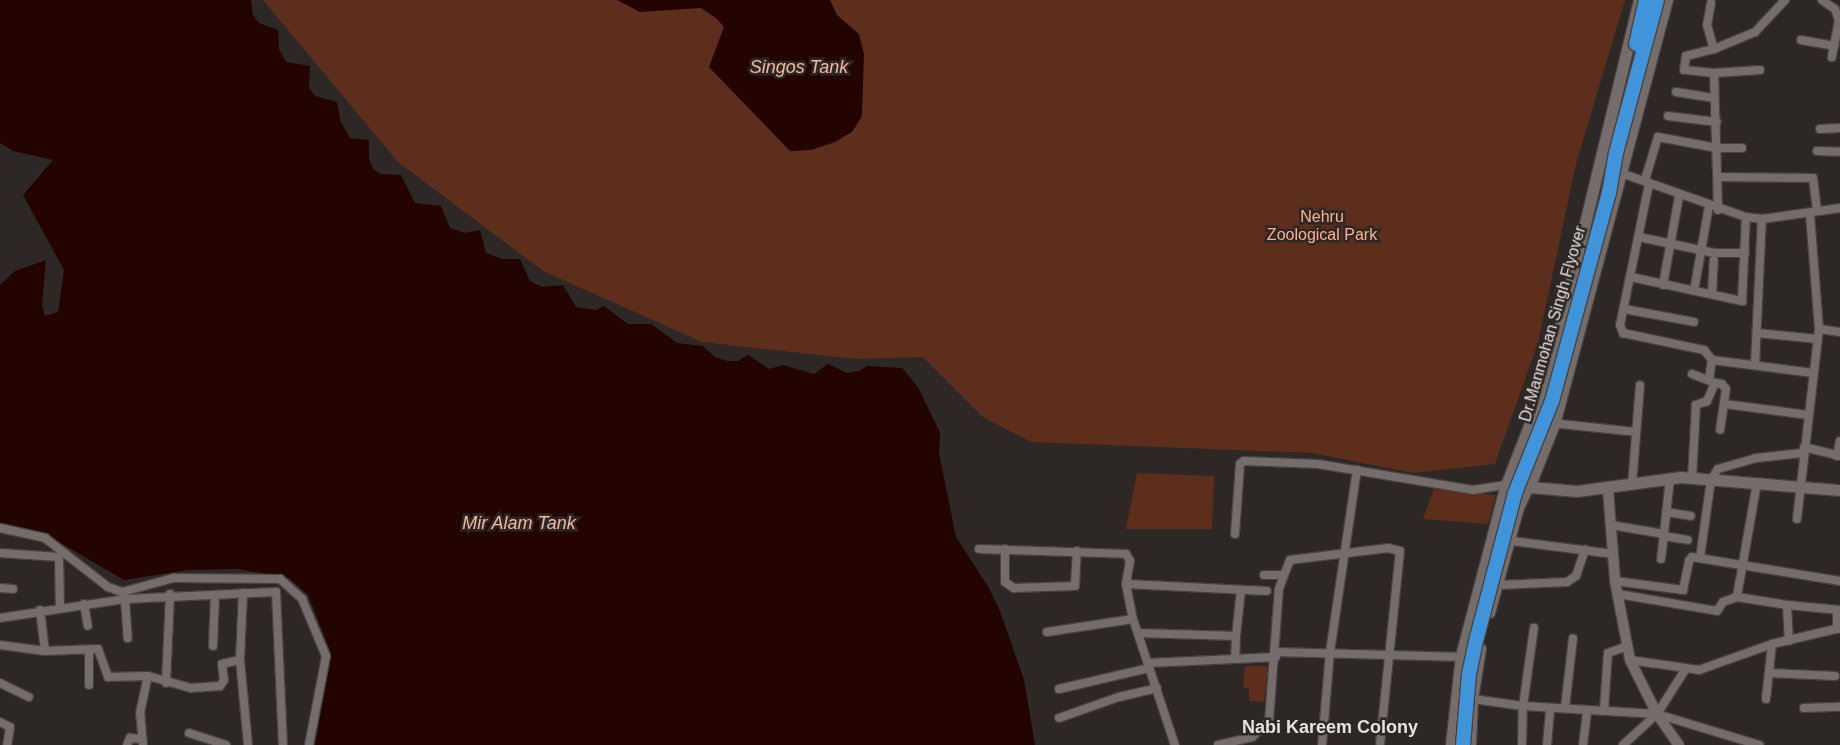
<!DOCTYPE html>
<style>
body{margin:0}
#map{position:relative;width:1840px;height:745px;overflow:hidden;background:#2d2725;font-family:Helvetica,sans-serif}
div>[style]{position:absolute}
[style*='--x']{left:calc(var(--x)*1px);top:calc(var(--y)*1px);width:calc(var(--w)*1px);rotate:calc(var(--a)*1deg)}
.green>*{inset:0;background:#5d2e1b}
.water>*{inset:0;background:#230400}
.roads{filter:drop-shadow(1px 0 #484240) drop-shadow(-1px 0 #484240) drop-shadow(0 1px #484240) drop-shadow(0 -1px #484240)}
.minor>*{height:8px;margin:-4px;padding:0 4px;transform-origin:4px;border-radius:4px;background:#746d6b}
.tertiary>*{height:10px;margin:-5px;padding:0 5px;transform-origin:5px;border-radius:5px;background:#746d6b}
.secondary>*{height:11px;margin:-5.5px;padding:0 5.5px;transform-origin:5.5px;border-radius:5.5px;background:#746d6b}
.bridges{filter:drop-shadow(1px 0 #484240) drop-shadow(-1px 0 #484240) drop-shadow(0 1px #484240) drop-shadow(0 -1px #484240)}
.trunk-bridge>*{height:14px;margin:-7px;padding:0 7px;transform-origin:7px;border-radius:7px;background:#4194da}
span{translate:-50% -50%;white-space:nowrap;text-align:center;line-height:1.15;-webkit-text-stroke:5px #2d2725;paint-order:stroke}
.park-label{font-size:16px;color:#ffaf90}
.street-label{font-size:16px;color:#e6e2e0}
.water-label{font-size:18px;color:#f4b8a0;font-style:italic}
.neighbourhood-label{font-size:18px;color:#e6e2e0;font-weight:700}
</style>
<div id="map">
<div class="green">
<i style="clip-path:polygon(263px 0,1625px 0,1576px 164px,1538px 343px,1495px 464px,1413px 473px,1312px 453px,1031px 442px,983px 417px,923px 357px,855px 359px,702px 342px,543px 271px,398px 162px)"></i>
<i style="clip-path:polygon(1137px 473px,1214px 476px,1212px 529px,1126px 529px)"></i>
<i style="clip-path:polygon(1434px 489px,1496px 495px,1488px 524px,1423px 519px)"></i>
<i style="clip-path:polygon(1245px 666px,1268px 666px,1264px 702px,1249px 701px,1249px 688px,1243px 688px)"></i>
</div>
<div class="water">
<i style="clip-path:polygon(0 0,251px 0,253px 15px,259px 23px,278px 30px,279px 49px,286px 62px,310px 66px,309px 88px,315px 96px,337px 102px,340px 120px,350px 138px,369px 140px,369px 158px,373px 169px,381px 174px,401px 175px,415px 203px,441px 206px,450px 228px,465px 233px,480px 230px,486px 253px,502px 259px,520px 259px,530px 281px,542px 287px,563px 285px,576px 307px,596px 310px,604px 306px,628px 324px,651px 324px,677px 343px,703px 346px,715px 357px,727px 361px,738px 361px,748px 355px,769px 369px,783px 365px,814px 374px,828px 364px,847px 373px,859px 371px,867px 366px,902px 368px,918px 387px,940px 433px,939px 453px,956px 537px,989px 588px,1000px 611px,1024px 680px,1035px 745px,315px 745px,331px 653px,308px 595px,289px 578px,238px 569px,188px 570px,124px 580px,47px 535px,0 524px,0 285px,15px 271px,46px 260px,42px 305px,45px 316px,58px 312px,64px 270px,23px 195px,53px 160px,13px 151px,0 143px)"></i>
<i style="clip-path:polygon(617px 0,830px 0,837px 15px,859px 34px,864px 54px,862px 116px,852px 132px,835px 142px,811px 150px,790px 151px,709px 67px,724px 27px,717px 19px,701px 8px,640px 12px)"></i>
</div>
<div class="roads">
<div class="minor">
<i style="--x:1822;--y:0;--w:16;--a:35"></i>
<i style="--x:1835;--y:9;--w:12;--a:70"></i>
<i style="--x:1839;--y:20;--w:38;--a:101"></i>
<i style="--x:1711;--y:3;--w:22;--a:100"></i>
<i style="--x:1707;--y:25;--w:25;--a:74"></i>
<i style="--x:1801;--y:40;--w:34;--a:10"></i>
<i style="--x:1760;--y:70;--w:46;--a:176.3"></i>
<i style="--x:1714;--y:73;--w:30;--a:-174"></i>
<i style="--x:1684;--y:70;--w:14;--a:-82"></i>
<i style="--x:1686;--y:56;--w:29;--a:-14"></i>
<i style="--x:1714;--y:49;--w:44;--a:-22.5"></i>
<i style="--x:1755;--y:32;--w:44;--a:-46.8"></i>
<i style="--x:1714;--y:73;--w:137;--a:88.3"></i>
<i style="--x:1676;--y:92;--w:39;--a:9"></i>
<i style="--x:1668;--y:116;--w:49;--a:7"></i>
<i style="--x:1820;--y:129;--w:20;--a:-3"></i>
<i style="--x:1817;--y:151;--w:23;--a:2"></i>
<i style="--x:1621;--y:173;--w:133;--a:19.4"></i>
<i style="--x:1746;--y:217;--w:16;--a:7"></i>
<i style="--x:1762;--y:219;--w:79;--a:-8"></i>
<i style="--x:1718;--y:177;--w:95;--a:0.6"></i>
<i style="--x:1813;--y:178;--w:33;--a:83"></i>
<i style="--x:1645;--y:180;--w:45;--a:-73.2"></i>
<i style="--x:1658;--y:137;--w:60;--a:10.6"></i>
<i style="--x:1717;--y:148;--w:25;--a:0"></i>
<i style="--x:1649;--y:184;--w:144;--a:101.6"></i>
<i style="--x:1620;--y:325;--w:9;--a:69"></i>
<i style="--x:1623;--y:333;--w:83;--a:11.9"></i>
<i style="--x:1704;--y:350;--w:13;--a:51"></i>
<i style="--x:1712;--y:360;--w:102;--a:7.3"></i>
<i style="--x:1639;--y:237;--w:77;--a:12"></i>
<i style="--x:1714;--y:253;--w:31;--a:0"></i>
<i style="--x:1631;--y:277;--w:114;--a:12.2"></i>
<i style="--x:1742;--y:301;--w:84;--a:-87.3"></i>
<i style="--x:1663;--y:285;--w:90;--a:-79.8"></i>
<i style="--x:1694;--y:291;--w:86;--a:-80"></i>
<i style="--x:1712;--y:294;--w:34;--a:-87"></i>
<i style="--x:1624;--y:309;--w:71;--a:10.5"></i>
<i style="--x:1819;--y:329;--w:21;--a:8"></i>
<i style="--x:1757;--y:333;--w:61;--a:5.6"></i>
<i style="--x:1755;--y:365;--w:146;--a:-87.3"></i>
<i style="--x:1692;--y:374;--w:25;--a:21"></i>
<i style="--x:1715;--y:383;--w:20;--a:114"></i>
<i style="--x:1707;--y:401;--w:12;--a:160"></i>
<i style="--x:1696;--y:405;--w:73;--a:93.1"></i>
<i style="--x:1709;--y:379;--w:19;--a:-81"></i>
<i style="--x:1715;--y:383;--w:7;--a:8"></i>
<i style="--x:1722;--y:384;--w:6;--a:51"></i>
<i style="--x:1726;--y:389;--w:41;--a:98.3"></i>
<i style="--x:1725;--y:404;--w:84;--a:7.5"></i>
<i style="--x:1551;--y:423;--w:85;--a:6"></i>
<i style="--x:1804;--y:447;--w:37;--a:14"></i>
<i style="--x:1837;--y:456;--w:15;--a:-79"></i>
<i style="--x:1757;--y:483;--w:116;--a:100"></i>
<i style="--x:1737;--y:597;--w:51;--a:9.1"></i>
<i style="--x:1787;--y:605;--w:36;--a:87"></i>
<i style="--x:1632;--y:485;--w:100;--a:-85.4"></i>
<i style="--x:1666;--y:512;--w:25;--a:9"></i>
<i style="--x:1797;--y:519;--w:191;--a:-83.4"></i>
<i style="--x:1819;--y:329;--w:115;--a:-94.5"></i>
<i style="--x:1611;--y:525;--w:54;--a:9.6"></i>
<i style="--x:1664;--y:534;--w:56;--a:-83.9"></i>
<i style="--x:0;--y:528;--w:46;--a:12.5"></i>
<i style="--x:45;--y:538;--w:80;--a:37.9"></i>
<i style="--x:108;--y:587;--w:15;--a:20"></i>
<i style="--x:122;--y:592;--w:54;--a:-15.1"></i>
<i style="--x:174;--y:578;--w:106;--a:0.5"></i>
<i style="--x:280;--y:579;--w:30;--a:42"></i>
<i style="--x:302;--y:599;--w:62;--a:67.2"></i>
<i style="--x:326;--y:656;--w:91;--a:100.8"></i>
<i style="--x:1235;--y:534;--w:70;--a:-85.9"></i>
<i style="--x:1240;--y:464;--w:5;--a:-37"></i>
<i style="--x:1244;--y:461;--w:74;--a:2.3"></i>
<i style="--x:1318;--y:464;--w:157;--a:9.5"></i>
<i style="--x:1473;--y:490;--w:33;--a:-9"></i>
<i style="--x:1663;--y:536;--w:25;--a:9"></i>
<i style="--x:1512;--y:541;--w:102;--a:7.3"></i>
<i style="--x:979;--y:549;--w:147;--a:1.9"></i>
<i style="--x:1126;--y:554;--w:8;--a:60"></i>
<i style="--x:1130;--y:561;--w:23;--a:100"></i>
<i style="--x:1126;--y:584;--w:36;--a:79"></i>
<i style="--x:1133;--y:619;--w:133;--a:71.6"></i>
<i style="--x:1005;--y:549;--w:33;--a:90"></i>
<i style="--x:1005;--y:582;--w:11;--a:34"></i>
<i style="--x:1014;--y:588;--w:61;--a:-1.9"></i>
<i style="--x:1075;--y:586;--w:35;--a:-87"></i>
<i style="--x:0;--y:553;--w:59;--a:3.9"></i>
<i style="--x:59;--y:557;--w:50;--a:88.9"></i>
<i style="--x:1700;--y:558;--w:79;--a:-82"></i>
<i style="--x:1711;--y:480;--w:13;--a:-58"></i>
<i style="--x:1718;--y:469;--w:40;--a:-16"></i>
<i style="--x:1756;--y:458;--w:47;--a:-6.1"></i>
<i style="--x:1661;--y:559;--w:25;--a:-83"></i>
<i style="--x:1284;--y:575;--w:16;--a:-68"></i>
<i style="--x:1290;--y:560;--w:99;--a:-7"></i>
<i style="--x:1388;--y:548;--w:12;--a:14"></i>
<i style="--x:1400;--y:551;--w:193;--a:95.9"></i>
<i style="--x:1615;--y:581;--w:69;--a:7.5"></i>
<i style="--x:1683;--y:590;--w:30;--a:-78"></i>
<i style="--x:1689;--y:561;--w:5;--a:-53"></i>
<i style="--x:1692;--y:557;--w:150;--a:9.2"></i>
<i style="--x:1126;--y:584;--w:141;--a:2.8"></i>
<i style="--x:1499;--y:585;--w:68;--a:-2.5"></i>
<i style="--x:1567;--y:582;--w:11;--a:-34"></i>
<i style="--x:1576;--y:576;--w:28;--a:-71"></i>
<i style="--x:0;--y:588;--w:13;--a:4"></i>
<i style="--x:243;--y:593;--w:67;--a:92.6"></i>
<i style="--x:240;--y:660;--w:85;--a:84.6"></i>
<i style="--x:1618;--y:594;--w:100;--a:9.7"></i>
<i style="--x:1717;--y:611;--w:11;--a:-56"></i>
<i style="--x:1723;--y:602;--w:15;--a:-20"></i>
<i style="--x:125;--y:599;--w:39;--a:86"></i>
<i style="--x:84;--y:604;--w:22;--a:80"></i>
<i style="--x:1787;--y:605;--w:53;--a:5.4"></i>
<i style="--x:40;--y:610;--w:41;--a:83"></i>
<i style="--x:0;--y:618;--w:126;--a:-8.6"></i>
<i style="--x:125;--y:599;--w:151;--a:-2.7"></i>
<i style="--x:276;--y:592;--w:153;--a:87.4"></i>
<i style="--x:1837;--y:629;--w:19;--a:-90"></i>
<i style="--x:1047;--y:632;--w:87;--a:-8.6"></i>
<i style="--x:1138;--y:633;--w:98;--a:1.8"></i>
<i style="--x:1236;--y:636;--w:23;--a:92"></i>
<i style="--x:1235;--y:659;--w:41;--a:-2.8"></i>
<i style="--x:1236;--y:636;--w:46;--a:-83.8"></i>
<i style="--x:0;--y:645;--w:45;--a:7.6"></i>
<i style="--x:45;--y:651;--w:53;--a:-2.2"></i>
<i style="--x:98;--y:649;--w:30;--a:70"></i>
<i style="--x:108;--y:677;--w:40;--a:-1.4"></i>
<i style="--x:148;--y:676;--w:45;--a:15.6"></i>
<i style="--x:191;--y:688;--w:29;--a:-4"></i>
<i style="--x:220;--y:686;--w:7;--a:-56"></i>
<i style="--x:224;--y:680;--w:16;--a:-97"></i>
<i style="--x:222;--y:664;--w:18;--a:-13"></i>
<i style="--x:213;--y:646;--w:51;--a:-87.8"></i>
<i style="--x:89;--y:650;--w:35;--a:90"></i>
<i style="--x:1276;--y:652;--w:188;--a:1.5"></i>
<i style="--x:1630;--y:660;--w:70;--a:8.2"></i>
<i style="--x:1699;--y:670;--w:77;--a:-19.6"></i>
<i style="--x:1772;--y:644;--w:70;--a:-13.2"></i>
<i style="--x:1148;--y:663;--w:87;--a:-2.6"></i>
<i style="--x:1769;--y:673;--w:66;--a:2.6"></i>
<i style="--x:0;--y:683;--w:32;--a:26"></i>
<i style="--x:166;--y:683;--w:89;--a:-87.4"></i>
<i style="--x:1059;--y:689;--w:92;--a:-13.1"></i>
<i style="--x:1473;--y:699;--w:50;--a:8"></i>
<i style="--x:1523;--y:706;--w:134;--a:3.4"></i>
<i style="--x:1657;--y:714;--w:107;--a:16.9"></i>
<i style="--x:1766;--y:699;--w:55;--a:-83.8"></i>
<i style="--x:1565;--y:708;--w:70;--a:-83.5"></i>
<i style="--x:1804;--y:708;--w:36;--a:-2"></i>
<i style="--x:1604;--y:710;--w:57;--a:-86"></i>
<i style="--x:1608;--y:653;--w:20;--a:-20"></i>
<i style="--x:1059;--y:718;--w:64;--a:-19.3"></i>
<i style="--x:1119;--y:697;--w:39;--a:-13"></i>
<i style="--x:0;--y:722;--w:11;--a:27"></i>
<i style="--x:10;--y:727;--w:18;--a:99"></i>
<i style="--x:189;--y:733;--w:39;--a:18"></i>
<i style="--x:127;--y:745;--w:8;--a:-67"></i>
<i style="--x:130;--y:738;--w:12;--a:5"></i>
<i style="--x:143;--y:745;--w:32;--a:-95"></i>
<i style="--x:140;--y:713;--w:38;--a:-78"></i>
<i style="--x:1218;--y:745;--w:35;--a:-13"></i>
<i style="--x:1252;--y:737;--w:23;--a:-43"></i>
<i style="--x:1269;--y:721;--w:132;--a:-85.7"></i>
<i style="--x:1279;--y:589;--w:15;--a:-70"></i>
<i style="--x:1284;--y:575;--w:20;--a:180"></i>
<i style="--x:1322;--y:745;--w:93;--a:-85.1"></i>
<i style="--x:1330;--y:652;--w:184;--a:-81.6"></i>
<i style="--x:1522;--y:745;--w:39;--a:-89"></i>
<i style="--x:1523;--y:706;--w:79;--a:-82"></i>
<i style="--x:1547;--y:745;--w:37;--a:-85"></i>
<i style="--x:1583;--y:745;--w:34;--a:-83"></i>
<i style="--x:1623;--y:745;--w:46;--a:-42.4"></i>
<i style="--x:1657;--y:714;--w:52;--a:-57.5"></i>
</div>
<div class="tertiary">
<i style="--x:1608;--y:489;--w:92;--a:85.6"></i>
<i style="--x:1615;--y:581;--w:80;--a:79.2"></i>
<i style="--x:1630;--y:660;--w:60;--a:63.4"></i>
<i style="--x:1657;--y:714;--w:38;--a:55"></i>
<i style="--x:1490;--y:613;--w:109;--a:-74.6"></i>
<i style="--x:1519;--y:508;--w:23;--a:-65"></i>
<i style="--x:1451;--y:745;--w:90;--a:-83.6"></i>
<i style="--x:1461;--y:656;--w:177;--a:-75.3"></i>
<i style="--x:1471;--y:745;--w:46;--a:-87.5"></i>
<i style="--x:1473;--y:699;--w:51;--a:-80.9"></i>
</div>
<div class="secondary">
<i style="--x:1639;--y:0;--w:335;--a:103.6"></i>
<i style="--x:1560;--y:326;--w:96;--a:106.9"></i>
<i style="--x:1532;--y:418;--w:72;--a:111.2"></i>
<i style="--x:1506;--y:485;--w:71;--a:4.8"></i>
<i style="--x:1577;--y:491;--w:105;--a:-7.7"></i>
<i style="--x:1681;--y:477;--w:160;--a:4.7"></i>
<i style="--x:1529;--y:487;--w:68;--a:-68.4"></i>
<i style="--x:1554;--y:424;--w:439;--a:-75.1"></i>
</div>
</div>
<div class="bridges">
<div class="trunk-bridge">
<i style="--x:1636;--y:44;--w:45;--a:-77.2"></i>
<i style="--x:1463;--y:745;--w:71;--a:-85.2"></i>
<i style="--x:1469;--y:674;--w:38;--a:-78"></i>
<i style="--x:1477;--y:637;--w:149;--a:-75.2"></i>
<i style="--x:1515;--y:493;--w:99;--a:-68.1"></i>
<i style="--x:1552;--y:401;--w:216;--a:-74.7"></i>
<i style="--x:1609;--y:193;--w:41;--a:-80.1"></i>
<i style="--x:1616;--y:153;--w:158;--a:-75"></i>
</div>
</div>
<div class="park-label">
<span style="left:1322px;top:226px">Nehru<br>Zoological Park</span>
</div>
<div class="street-label">
<span style="left:1553px;top:324px;rotate:-74deg">Dr.Manmohan Singh Flyover</span>
</div>
<div class="water-label">
<span style="left:799px;top:67px">Singos Tank</span>
<span style="left:519px;top:523px">Mir Alam Tank</span>
</div>
<div class="neighbourhood-label">
<span style="left:1330px;top:727px">Nabi Kareem Colony</span>
</div>
</div>
